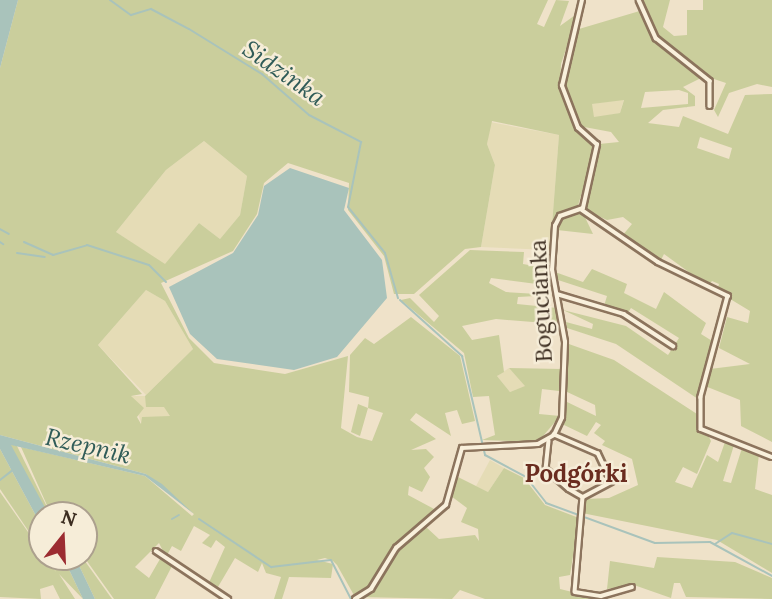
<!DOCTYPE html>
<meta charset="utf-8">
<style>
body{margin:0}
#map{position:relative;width:772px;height:599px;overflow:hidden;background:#efe2c9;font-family:Lora,serif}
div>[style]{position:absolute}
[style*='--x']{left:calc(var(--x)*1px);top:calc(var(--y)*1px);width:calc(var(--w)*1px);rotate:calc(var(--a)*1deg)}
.farmland>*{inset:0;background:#e5dcb6}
.green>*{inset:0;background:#cace9c}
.water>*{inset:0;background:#a9c3bb}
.stream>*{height:2px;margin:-1px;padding:0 1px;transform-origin:1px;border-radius:1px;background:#a9c3bb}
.roads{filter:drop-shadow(2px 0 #8c745d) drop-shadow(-2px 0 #8c745d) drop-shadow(0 2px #8c745d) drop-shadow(0 -2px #8c745d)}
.minor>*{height:3.5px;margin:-1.75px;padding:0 1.75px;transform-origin:1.75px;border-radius:1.75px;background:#f9f0dc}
span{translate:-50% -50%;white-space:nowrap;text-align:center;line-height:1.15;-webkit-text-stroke:5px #f6edd8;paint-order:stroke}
.street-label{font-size:23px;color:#3c2d20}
.water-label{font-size:24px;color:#305c58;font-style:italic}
.neighbourhood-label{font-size:24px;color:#6a2c1f;font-weight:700}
.north{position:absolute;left:28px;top:501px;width:70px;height:70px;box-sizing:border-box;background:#f6edd8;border:2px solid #aca08e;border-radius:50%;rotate:18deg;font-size:19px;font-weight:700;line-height:28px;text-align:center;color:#3c2d20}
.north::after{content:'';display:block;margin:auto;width:24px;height:32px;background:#9c2c31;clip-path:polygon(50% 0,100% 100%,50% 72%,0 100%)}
</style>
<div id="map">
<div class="farmland">
<i style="clip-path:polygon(624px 99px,620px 113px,594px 118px,591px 104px)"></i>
<i style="clip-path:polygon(490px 122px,559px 135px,550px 250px,481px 247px,495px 165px,487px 144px)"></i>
<i style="clip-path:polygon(204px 141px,247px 176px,240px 215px,220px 239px,199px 223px,165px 265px,116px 232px,166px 170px)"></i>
<i style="clip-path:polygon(146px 290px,165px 301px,193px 349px,146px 395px,98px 345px)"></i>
<i style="clip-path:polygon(509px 368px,526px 386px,510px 392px,497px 376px)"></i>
<i style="clip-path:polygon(131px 396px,145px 396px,147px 405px,165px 407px,171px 416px,142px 425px)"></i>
<i style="clip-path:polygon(490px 460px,504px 468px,488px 492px,476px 486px)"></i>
</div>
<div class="green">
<i style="clip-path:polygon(evenodd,18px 0,548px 0,537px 24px,544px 27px,556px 0,569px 1px,560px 26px,578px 13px,561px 64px,560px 91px,576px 128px,596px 146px,576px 212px,562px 213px,552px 225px,559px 135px,492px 121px,487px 144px,495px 165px,481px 247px,465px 249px,414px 294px,394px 294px,384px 256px,348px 210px,349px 183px,288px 163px,264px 183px,257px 214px,233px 251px,161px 283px,189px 338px,214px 363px,285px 374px,348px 356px,341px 428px,357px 437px,372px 441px,383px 413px,368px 408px,360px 436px,351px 432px,358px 404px,368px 408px,369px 397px,349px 392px,350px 355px,365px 338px,374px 344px,411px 317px,460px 356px,475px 421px,462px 424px,457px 410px,445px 413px,451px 436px,416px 413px,410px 420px,436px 439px,411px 450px,426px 449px,434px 457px,424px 468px,430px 477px,422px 492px,409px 486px,408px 495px,436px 510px,394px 546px,368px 589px,355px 597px,337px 565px,333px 561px,325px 558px,317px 560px,333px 564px,331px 578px,289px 577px,282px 599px,274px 599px,281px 577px,266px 573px,262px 563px,258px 572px,235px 558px,215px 592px,207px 587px,225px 547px,216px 540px,211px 548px,202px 543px,210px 535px,194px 526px,181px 551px,172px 546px,166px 557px,159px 543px,135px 567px,149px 578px,160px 559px,172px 566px,155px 599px,114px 599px,84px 557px,84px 515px,50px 512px,21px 447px,145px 476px,192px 516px,194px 514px,146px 474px,0 435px,0 68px,18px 0,204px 141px,247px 176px,240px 215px,220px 239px,199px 223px,165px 264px,116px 232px,166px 170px,204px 141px,18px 0,146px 290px,165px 301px,193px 349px,145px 396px,146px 407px,164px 407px,170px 416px,142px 417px,141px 424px,137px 417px,144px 408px,131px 396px,142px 394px,98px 345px,146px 290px)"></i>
<i style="clip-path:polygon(evenodd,640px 0,670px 0,663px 27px,674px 36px,687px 35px,687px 10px,703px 10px,703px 0,772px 0,772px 87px,757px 84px,729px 93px,718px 117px,714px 110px,726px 83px,705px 76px,683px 87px,695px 96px,695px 106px,663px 110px,648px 123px,679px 127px,683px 116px,728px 134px,745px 95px,772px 94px,772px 442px,741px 426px,740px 400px,705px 386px,710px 369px,750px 364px,719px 348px,727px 317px,748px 323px,750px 311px,717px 291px,719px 284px,712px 281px,708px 286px,664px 254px,660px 262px,622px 236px,632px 224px,623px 217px,607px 220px,585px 210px,599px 144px,619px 142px,611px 132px,579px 126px,563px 90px,566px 54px,582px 13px,579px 29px,643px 10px,655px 39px,672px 54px,683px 58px,657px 37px,640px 0,679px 90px,688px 93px,688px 104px,641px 108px,645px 92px,679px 90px,640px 0,624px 100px,620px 113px,594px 117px,592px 104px,624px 100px,640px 0,700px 137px,732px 148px,729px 159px,697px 148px,700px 137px)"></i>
<i style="clip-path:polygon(583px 213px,593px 234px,557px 230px,560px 218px)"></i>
<i style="clip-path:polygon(470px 250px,524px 252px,523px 264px,551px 269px,552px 286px,491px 278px,489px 283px,506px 292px,554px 295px,518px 297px,517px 304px,557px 308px,558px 324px,496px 319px,462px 326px,472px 340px,499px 335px,504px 372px,497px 376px,510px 392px,525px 386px,509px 368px,562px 369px,559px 391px,542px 389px,539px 414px,560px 416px,538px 442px,482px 440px,495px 435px,489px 396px,473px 397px,464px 353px,401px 300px,410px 298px,434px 322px,439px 316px,419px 295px)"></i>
<i style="clip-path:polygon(592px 269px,627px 284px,624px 293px,656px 309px,664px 292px,706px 323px,701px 334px,717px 344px,698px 399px,616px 344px,567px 328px,566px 322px,592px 329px,593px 324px,563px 310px,626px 326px,668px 355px,679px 338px,631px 308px,627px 314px,604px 306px,607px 296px,555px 279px,555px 272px,583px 282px)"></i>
<i style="clip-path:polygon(566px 343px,614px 360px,697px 414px,711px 441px,697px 474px,683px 467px,675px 482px,692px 488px,707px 455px,718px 462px,725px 442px,734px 445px,723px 481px,731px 483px,742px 448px,759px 454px,755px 489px,772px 495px,772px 573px,717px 540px,582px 513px,585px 499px,609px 498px,638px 485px,632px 459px,602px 445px,605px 441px,594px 433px,601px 425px,596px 422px,587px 436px,562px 424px,565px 401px,596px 416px,595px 405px,565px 391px)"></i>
<i style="clip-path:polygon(10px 444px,17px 446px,51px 515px,38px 506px)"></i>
<i style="clip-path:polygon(0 449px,42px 527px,42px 551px,0 489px)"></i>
<i style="clip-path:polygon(504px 468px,524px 478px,545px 505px,579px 518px,570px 575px,559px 577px,560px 589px,601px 599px,485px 599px,460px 590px,452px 599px,359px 597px,374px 588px,396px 551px,425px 526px,439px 539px,475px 535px,479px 541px,478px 529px,461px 522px,467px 508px,451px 496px,456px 476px,488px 492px)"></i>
<i style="clip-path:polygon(0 492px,56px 572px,48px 557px,63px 557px,83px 599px,59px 574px,75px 599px,60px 599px,53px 585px,40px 589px,41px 599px,0 597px)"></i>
<i style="clip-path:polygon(75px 557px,82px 557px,112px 599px,95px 599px)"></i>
<i style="clip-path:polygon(657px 557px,735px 562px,772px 578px,772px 599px,686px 597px,680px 583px,674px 583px,671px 598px,634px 585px,607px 589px,610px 561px,654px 568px)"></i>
</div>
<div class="water">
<i style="clip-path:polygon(0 0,18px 0,0 68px)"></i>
<i style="clip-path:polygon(290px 168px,349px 188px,344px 210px,382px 260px,387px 298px,337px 357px,294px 370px,217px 359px,190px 334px,169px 287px,233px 253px,258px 215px,264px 186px)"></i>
<i style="clip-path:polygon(0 435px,146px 474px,162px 484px,194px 514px,145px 476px,11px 445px,49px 515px,42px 515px,42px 527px,0 449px)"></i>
<i style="clip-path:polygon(63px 557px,75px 557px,95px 599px,83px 599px)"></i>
</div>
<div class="stream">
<i style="--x:110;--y:0;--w:26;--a:36"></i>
<i style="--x:131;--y:15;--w:21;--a:-17"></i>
<i style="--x:151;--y:9;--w:43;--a:27.8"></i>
<i style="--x:189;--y:29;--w:86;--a:31.7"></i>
<i style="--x:262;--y:74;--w:62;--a:41.1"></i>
<i style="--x:309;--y:115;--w:59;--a:27.4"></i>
<i style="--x:361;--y:142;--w:66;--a:101.3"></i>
<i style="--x:348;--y:207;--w:59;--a:51.2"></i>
<i style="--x:385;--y:253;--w:47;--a:73.9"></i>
<i style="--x:0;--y:229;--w:10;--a:29"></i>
<i style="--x:0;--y:242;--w:4;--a:34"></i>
<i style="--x:24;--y:242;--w:32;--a:24"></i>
<i style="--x:53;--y:255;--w:35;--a:-16"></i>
<i style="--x:87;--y:245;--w:65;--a:17.9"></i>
<i style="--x:149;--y:265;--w:24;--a:45"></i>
<i style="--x:17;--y:253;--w:28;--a:8"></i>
<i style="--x:400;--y:300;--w:84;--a:42.1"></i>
<i style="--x:462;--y:356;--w:102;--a:76.9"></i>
<i style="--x:485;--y:455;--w:47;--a:28.2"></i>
<i style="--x:526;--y:477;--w:33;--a:52"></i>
<i style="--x:546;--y:503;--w:116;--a:20.2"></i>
<i style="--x:655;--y:543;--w:55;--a:-1"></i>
<i style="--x:710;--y:542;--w:71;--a:28.7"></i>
<i style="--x:0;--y:480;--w:16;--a:-38"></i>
<i style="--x:172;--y:519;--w:8;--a:-30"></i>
<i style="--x:199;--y:519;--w:87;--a:33.7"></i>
<i style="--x:271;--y:567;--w:60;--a:-6.7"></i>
<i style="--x:331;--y:560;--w:44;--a:62.9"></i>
<i style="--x:715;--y:544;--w:20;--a:-33"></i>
<i style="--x:732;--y:533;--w:41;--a:15.4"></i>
</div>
<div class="roads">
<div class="minor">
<i style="--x:639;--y:0;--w:42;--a:65.9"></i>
<i style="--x:656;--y:38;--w:69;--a:38.5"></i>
<i style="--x:710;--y:81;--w:25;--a:90"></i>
<i style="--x:582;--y:210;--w:92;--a:34.4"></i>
<i style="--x:658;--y:262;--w:78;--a:25.9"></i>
<i style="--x:728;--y:296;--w:105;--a:105"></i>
<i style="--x:701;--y:397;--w:32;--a:90"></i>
<i style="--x:701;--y:429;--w:76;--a:21.5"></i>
<i style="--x:557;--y:294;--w:70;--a:16.6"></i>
<i style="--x:624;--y:314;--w:59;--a:33.1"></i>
<i style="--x:549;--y:441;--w:28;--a:96"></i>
<i style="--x:546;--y:469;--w:30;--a:41"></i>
<i style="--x:569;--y:489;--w:16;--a:30"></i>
<i style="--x:583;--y:497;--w:32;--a:-28"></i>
<i style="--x:611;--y:482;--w:31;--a:-115"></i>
<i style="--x:598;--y:454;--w:48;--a:-156.6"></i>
<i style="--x:583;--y:497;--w:95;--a:94.8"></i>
<i style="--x:575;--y:592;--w:26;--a:9"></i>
<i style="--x:601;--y:596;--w:32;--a:-16"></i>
<i style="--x:156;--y:551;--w:87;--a:33.7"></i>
<i style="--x:355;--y:599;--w:19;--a:-32"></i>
<i style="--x:371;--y:589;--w:48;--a:-58.6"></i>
<i style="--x:396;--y:548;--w:66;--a:-40.7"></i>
<i style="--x:446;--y:505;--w:59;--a:-74.3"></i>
<i style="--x:462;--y:448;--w:76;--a:-3"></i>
<i style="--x:538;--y:444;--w:18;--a:-29"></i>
<i style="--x:554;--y:435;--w:19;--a:-65"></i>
<i style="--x:562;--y:418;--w:76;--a:-87.7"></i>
<i style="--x:565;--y:342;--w:73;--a:-100.2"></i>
<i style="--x:552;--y:270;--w:44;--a:-86.1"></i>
<i style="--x:555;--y:226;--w:11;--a:-63"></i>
<i style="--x:560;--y:216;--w:24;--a:-19"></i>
<i style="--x:583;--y:208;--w:65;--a:-77.5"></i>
<i style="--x:597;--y:145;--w:25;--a:-138"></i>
<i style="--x:578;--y:128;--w:45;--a:-110.9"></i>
<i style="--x:562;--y:86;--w:88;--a:-76.9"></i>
</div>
</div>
<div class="street-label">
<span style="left:541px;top:301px;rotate:-93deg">Bogucianka</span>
</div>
<div class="water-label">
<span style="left:284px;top:73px;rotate:35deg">Sidzinka</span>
<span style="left:88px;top:446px;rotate:13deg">Rzepnik</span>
</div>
<div class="neighbourhood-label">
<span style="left:576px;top:474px">Podgórki</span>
</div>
<div class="north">N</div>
</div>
